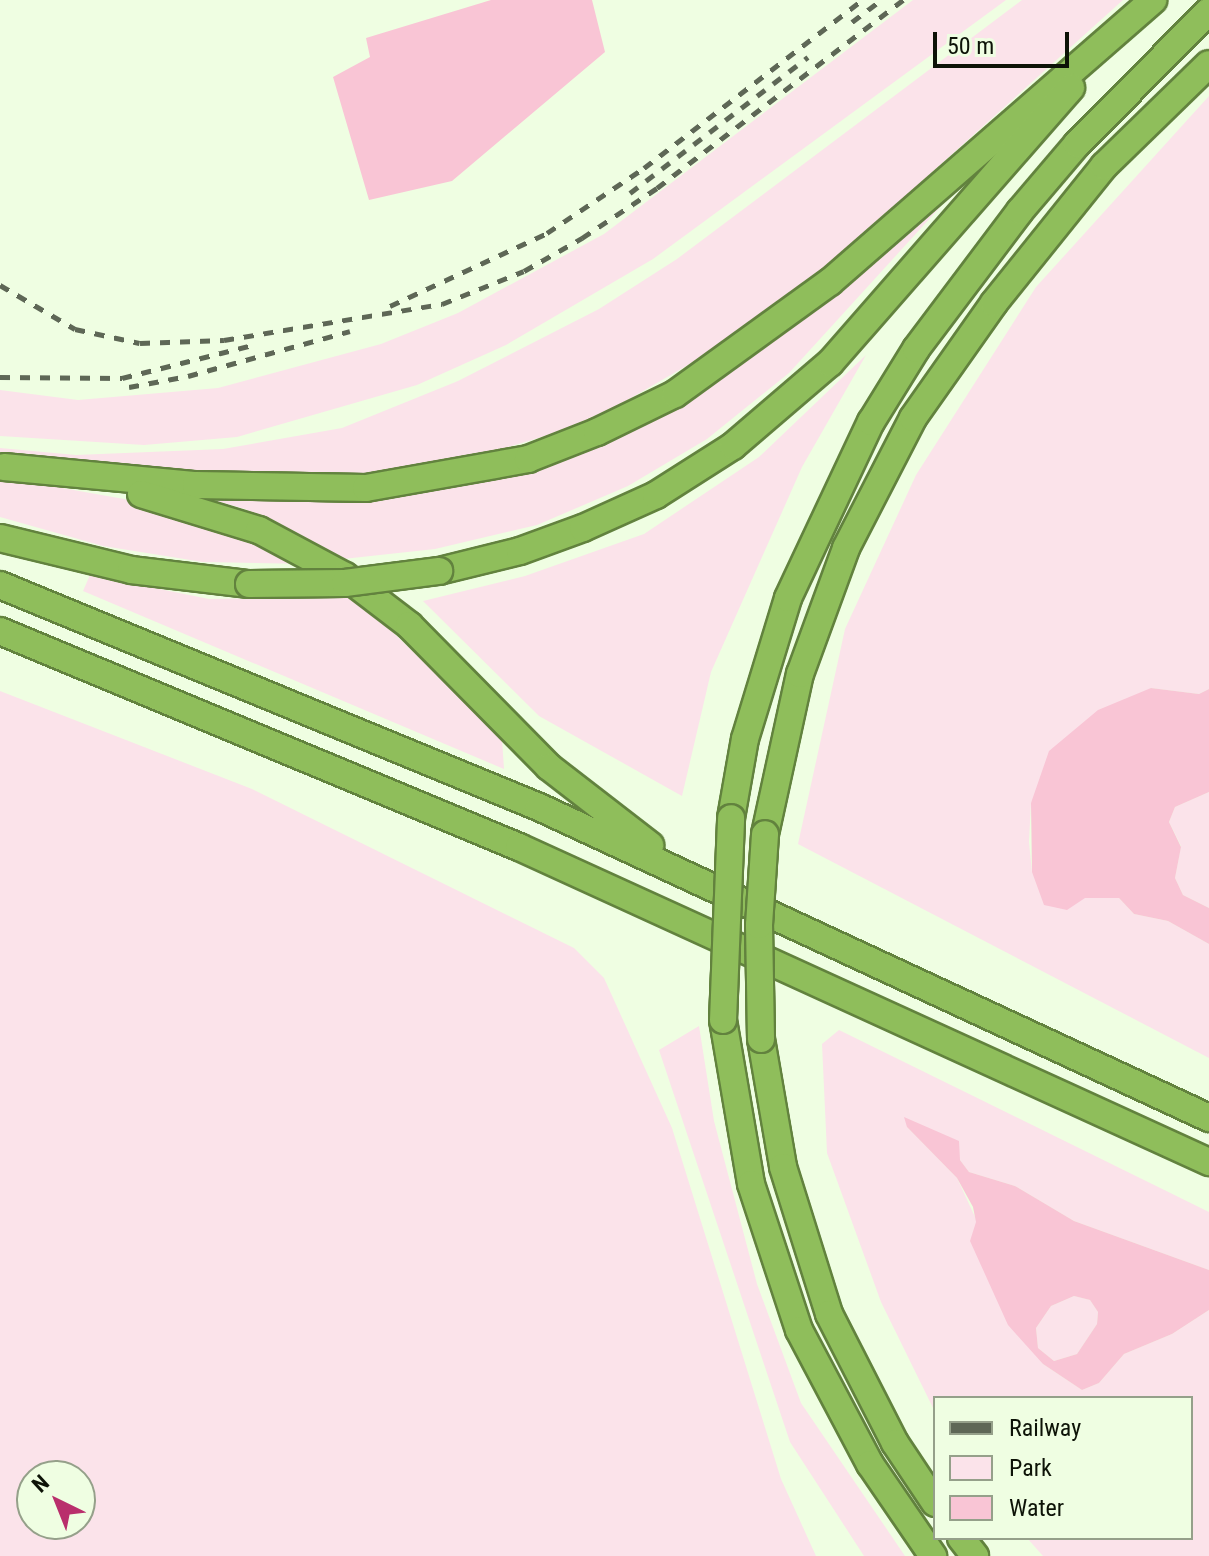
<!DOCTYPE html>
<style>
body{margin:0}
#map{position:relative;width:1209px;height:1556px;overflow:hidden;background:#effee2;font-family:"Roboto Condensed",sans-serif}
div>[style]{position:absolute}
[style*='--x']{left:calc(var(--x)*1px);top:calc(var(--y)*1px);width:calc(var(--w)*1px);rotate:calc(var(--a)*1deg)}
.green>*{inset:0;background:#fbe3ea}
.water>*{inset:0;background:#f9c5d5}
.roads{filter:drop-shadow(2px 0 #62823e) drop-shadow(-2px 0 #62823e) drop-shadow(0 2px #62823e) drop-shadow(0 -2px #62823e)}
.highway>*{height:26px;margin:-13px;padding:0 13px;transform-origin:13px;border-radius:13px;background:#8fbe5b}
.rail>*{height:5px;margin-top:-2.5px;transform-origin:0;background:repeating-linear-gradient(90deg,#5e6756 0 10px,transparent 0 20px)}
.bridges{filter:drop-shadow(2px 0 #62823e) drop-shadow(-2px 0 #62823e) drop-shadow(0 2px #62823e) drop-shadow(0 -2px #62823e)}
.highway-bridge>*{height:26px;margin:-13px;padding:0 13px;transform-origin:13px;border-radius:13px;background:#8fbe5b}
span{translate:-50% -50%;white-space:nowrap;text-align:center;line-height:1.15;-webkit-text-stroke:7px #effee2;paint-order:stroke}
.legend{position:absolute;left:933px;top:1396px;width:260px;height:144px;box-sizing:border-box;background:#effee2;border:2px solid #95a08a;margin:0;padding:10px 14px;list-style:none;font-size:24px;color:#0d1307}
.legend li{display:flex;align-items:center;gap:16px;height:40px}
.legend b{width:40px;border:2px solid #95a08a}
.north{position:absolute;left:16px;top:1460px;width:80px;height:80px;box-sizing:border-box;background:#effee2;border:2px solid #95a08a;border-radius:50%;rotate:317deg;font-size:22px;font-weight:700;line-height:32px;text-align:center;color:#0d1307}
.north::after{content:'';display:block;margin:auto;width:28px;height:36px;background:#b92f6c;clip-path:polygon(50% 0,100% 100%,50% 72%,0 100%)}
.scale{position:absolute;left:933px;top:32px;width:136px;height:36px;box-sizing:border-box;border:4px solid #0d1307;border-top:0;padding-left:10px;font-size:24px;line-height:28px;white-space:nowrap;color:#0d1307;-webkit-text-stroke:6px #effee2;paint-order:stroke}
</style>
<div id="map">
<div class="green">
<i style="clip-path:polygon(913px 0,1006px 0,653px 259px,506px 345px,417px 385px,237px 437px,144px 445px,0 436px,0 390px,78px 400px,218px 388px,381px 344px,458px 313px,604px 234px)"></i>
<i style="clip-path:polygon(1022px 0,1123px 0,819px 274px,738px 336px,586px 424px,447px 465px,305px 480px,0 455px,0 448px,76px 455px,223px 449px,342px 428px,458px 381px,599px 309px,677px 259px)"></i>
<i style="clip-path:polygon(1209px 96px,1209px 689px,1199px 694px,1151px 688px,1031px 803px,1029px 842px,1032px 872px,1085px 898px,1119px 898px,1134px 914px,1168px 921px,1209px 944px,1209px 1058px,798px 844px,845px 629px,916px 475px,1036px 287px)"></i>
<i style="clip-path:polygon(994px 148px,789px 373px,707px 439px,628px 486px,537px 525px,435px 549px,343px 559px,245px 509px,198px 496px,289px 499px,601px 440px)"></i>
<i style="clip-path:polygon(866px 355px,802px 467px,711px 672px,682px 796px,539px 716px,423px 601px,525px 576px,644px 534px,759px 457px)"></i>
<i style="clip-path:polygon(0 477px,158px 505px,218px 523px,309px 564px,203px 562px,103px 546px,0 517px)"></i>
<i style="clip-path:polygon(90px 575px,209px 599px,357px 597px,502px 739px,504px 769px,83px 591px)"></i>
<i style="clip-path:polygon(evenodd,0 691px,252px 789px,574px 948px,604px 978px,672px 1128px,781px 1479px,816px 1556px,0 1556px,0 691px,32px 1476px,80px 1476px,80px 1524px,32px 1524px,32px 1476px)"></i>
<i style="clip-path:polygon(1209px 792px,1209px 908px,1183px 895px,1175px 878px,1181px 846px,1169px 822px,1175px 807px)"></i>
<i style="clip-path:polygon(699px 1026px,714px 1121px,757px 1284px,801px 1403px,905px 1556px,864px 1556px,790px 1442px,659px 1050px)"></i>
<i style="clip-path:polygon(839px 1030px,1209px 1212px,1209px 1270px,1074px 1221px,1015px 1186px,969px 1172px,960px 1160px,907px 1127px,957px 1178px,1043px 1364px,1082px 1390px,1099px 1383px,1124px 1354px,1172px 1334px,1209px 1310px,1209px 1556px,1043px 1556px,1027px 1538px,1191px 1538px,1191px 1398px,935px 1398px,935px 1412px,881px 1302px,827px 1153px,822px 1044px)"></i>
<i style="clip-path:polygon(1074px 1296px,1090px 1300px,1098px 1312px,1097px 1324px,1077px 1354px,1054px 1361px,1038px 1348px,1036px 1328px,1051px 1306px)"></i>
</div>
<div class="water">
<i style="clip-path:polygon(491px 0,592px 0,605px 52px,452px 181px,369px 200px,333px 77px,370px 57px,366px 38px)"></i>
<i style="clip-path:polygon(1151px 688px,1199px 694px,1209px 689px,1209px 792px,1175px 807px,1169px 822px,1181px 847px,1175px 878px,1183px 895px,1209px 908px,1209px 944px,1168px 921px,1134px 914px,1119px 898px,1085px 898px,1067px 910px,1044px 905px,1032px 872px,1031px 803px,1049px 751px,1098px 710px)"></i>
<i style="clip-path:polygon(evenodd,904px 1117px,959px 1141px,960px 1160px,969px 1172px,1015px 1186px,1074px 1221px,1209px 1270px,1209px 1310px,1172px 1334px,1124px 1354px,1099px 1383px,1082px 1390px,1043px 1364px,1008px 1325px,970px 1241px,976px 1222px,973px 1207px,957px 1178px,907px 1127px,904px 1117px,1074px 1296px,1090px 1300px,1098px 1312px,1097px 1324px,1077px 1354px,1054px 1361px,1038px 1348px,1036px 1328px,1051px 1306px,1074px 1296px)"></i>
</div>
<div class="roads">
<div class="highway">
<i style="--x:4;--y:467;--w:193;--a:5.4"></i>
<i style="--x:196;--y:485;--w:170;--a:1"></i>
<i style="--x:366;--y:488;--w:165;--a:-10.1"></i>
<i style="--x:528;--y:459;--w:74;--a:-21.4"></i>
<i style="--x:597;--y:432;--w:87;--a:-26"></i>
<i style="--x:675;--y:394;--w:191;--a:-35.9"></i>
<i style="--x:830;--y:282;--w:429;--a:-41.1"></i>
<i style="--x:141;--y:494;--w:123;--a:17"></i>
<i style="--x:259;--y:530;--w:98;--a:28.1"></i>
<i style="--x:345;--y:576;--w:81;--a:37.4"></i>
<i style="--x:409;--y:625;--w:199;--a:45.4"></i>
<i style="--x:549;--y:767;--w:128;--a:37.7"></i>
<i style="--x:0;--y:538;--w:135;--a:13.7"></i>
<i style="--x:131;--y:570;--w:119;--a:6.8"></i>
<i style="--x:439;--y:571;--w:83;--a:-13.9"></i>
<i style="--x:520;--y:551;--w:67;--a:-20.1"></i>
<i style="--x:583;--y:528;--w:80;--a:-24.3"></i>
<i style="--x:656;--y:495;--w:91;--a:-32.5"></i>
<i style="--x:733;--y:446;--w:128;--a:-40.6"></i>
<i style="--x:830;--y:363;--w:366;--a:-48.8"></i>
<i style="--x:0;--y:585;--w:583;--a:22.39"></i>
<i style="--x:539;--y:807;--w:739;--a:24.9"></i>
<i style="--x:0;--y:631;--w:562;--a:22.6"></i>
<i style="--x:519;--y:847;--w:759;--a:24.54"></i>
<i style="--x:731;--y:818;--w:80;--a:-80"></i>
<i style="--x:745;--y:739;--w:147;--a:-73"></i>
<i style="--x:788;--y:598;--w:195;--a:-64.8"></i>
<i style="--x:871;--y:422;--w:86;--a:-58.3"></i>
<i style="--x:916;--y:349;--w:173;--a:-53"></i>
<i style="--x:1020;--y:211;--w:88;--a:-49.6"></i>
<i style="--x:1077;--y:144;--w:187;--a:-45.2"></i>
<i style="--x:765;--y:834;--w:164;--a:-77.7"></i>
<i style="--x:800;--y:674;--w:134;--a:-69.9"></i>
<i style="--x:846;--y:548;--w:146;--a:-62.7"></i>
<i style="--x:913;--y:418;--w:141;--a:-54.8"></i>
<i style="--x:994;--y:303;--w:176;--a:-51.2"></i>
<i style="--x:1104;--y:166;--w:146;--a:-44.2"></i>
<i style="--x:723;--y:1020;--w:166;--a:80.3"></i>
<i style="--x:751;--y:1184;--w:154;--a:71.8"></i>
<i style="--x:799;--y:1330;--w:152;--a:62.1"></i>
<i style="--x:870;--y:1464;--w:112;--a:55.6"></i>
<i style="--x:761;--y:1039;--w:130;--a:80.2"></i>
<i style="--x:783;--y:1167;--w:154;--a:72.6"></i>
<i style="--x:829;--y:1314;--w:145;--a:62.9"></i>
<i style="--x:895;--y:1443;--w:72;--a:56.3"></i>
<i style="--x:961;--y:1538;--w:23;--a:52"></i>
</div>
</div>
<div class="rail">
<i style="--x:852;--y:22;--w:36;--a:-37"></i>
<i style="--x:630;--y:193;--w:224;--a:-37.4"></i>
<i style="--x:0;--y:285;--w:87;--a:30.4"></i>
<i style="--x:75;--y:329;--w:66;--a:12.2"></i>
<i style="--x:140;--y:343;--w:84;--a:-2"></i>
<i style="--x:224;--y:340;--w:221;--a:-9.4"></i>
<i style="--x:442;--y:304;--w:88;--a:-21.9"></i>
<i style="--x:524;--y:271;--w:67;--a:-29.6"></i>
<i style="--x:582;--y:238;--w:90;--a:-33.7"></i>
<i style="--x:657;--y:188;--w:310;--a:-37.4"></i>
<i style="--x:390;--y:306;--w:173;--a:-24.9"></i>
<i style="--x:547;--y:233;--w:117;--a:-33.8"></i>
<i style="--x:644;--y:168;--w:275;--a:-37.6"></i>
<i style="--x:0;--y:377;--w:122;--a:0.5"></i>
<i style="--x:122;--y:378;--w:138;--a:-14.2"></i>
<i style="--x:129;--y:387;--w:60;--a:-10.6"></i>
<i style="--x:188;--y:376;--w:168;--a:-15.5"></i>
</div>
<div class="bridges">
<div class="highway-bridge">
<i style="--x:249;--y:584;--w:96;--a:-0.6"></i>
<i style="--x:345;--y:583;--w:95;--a:-7.3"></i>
<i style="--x:723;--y:1020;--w:202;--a:-87.7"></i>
<i style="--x:761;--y:1039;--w:114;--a:-91"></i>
<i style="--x:759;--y:925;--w:91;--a:-86.2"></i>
</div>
</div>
<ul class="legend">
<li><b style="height:10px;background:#5e6756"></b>Railway</li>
<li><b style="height:22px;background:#fbe3ea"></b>Park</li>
<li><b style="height:22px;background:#f9c5d5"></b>Water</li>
</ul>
<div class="north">N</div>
<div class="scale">50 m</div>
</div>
